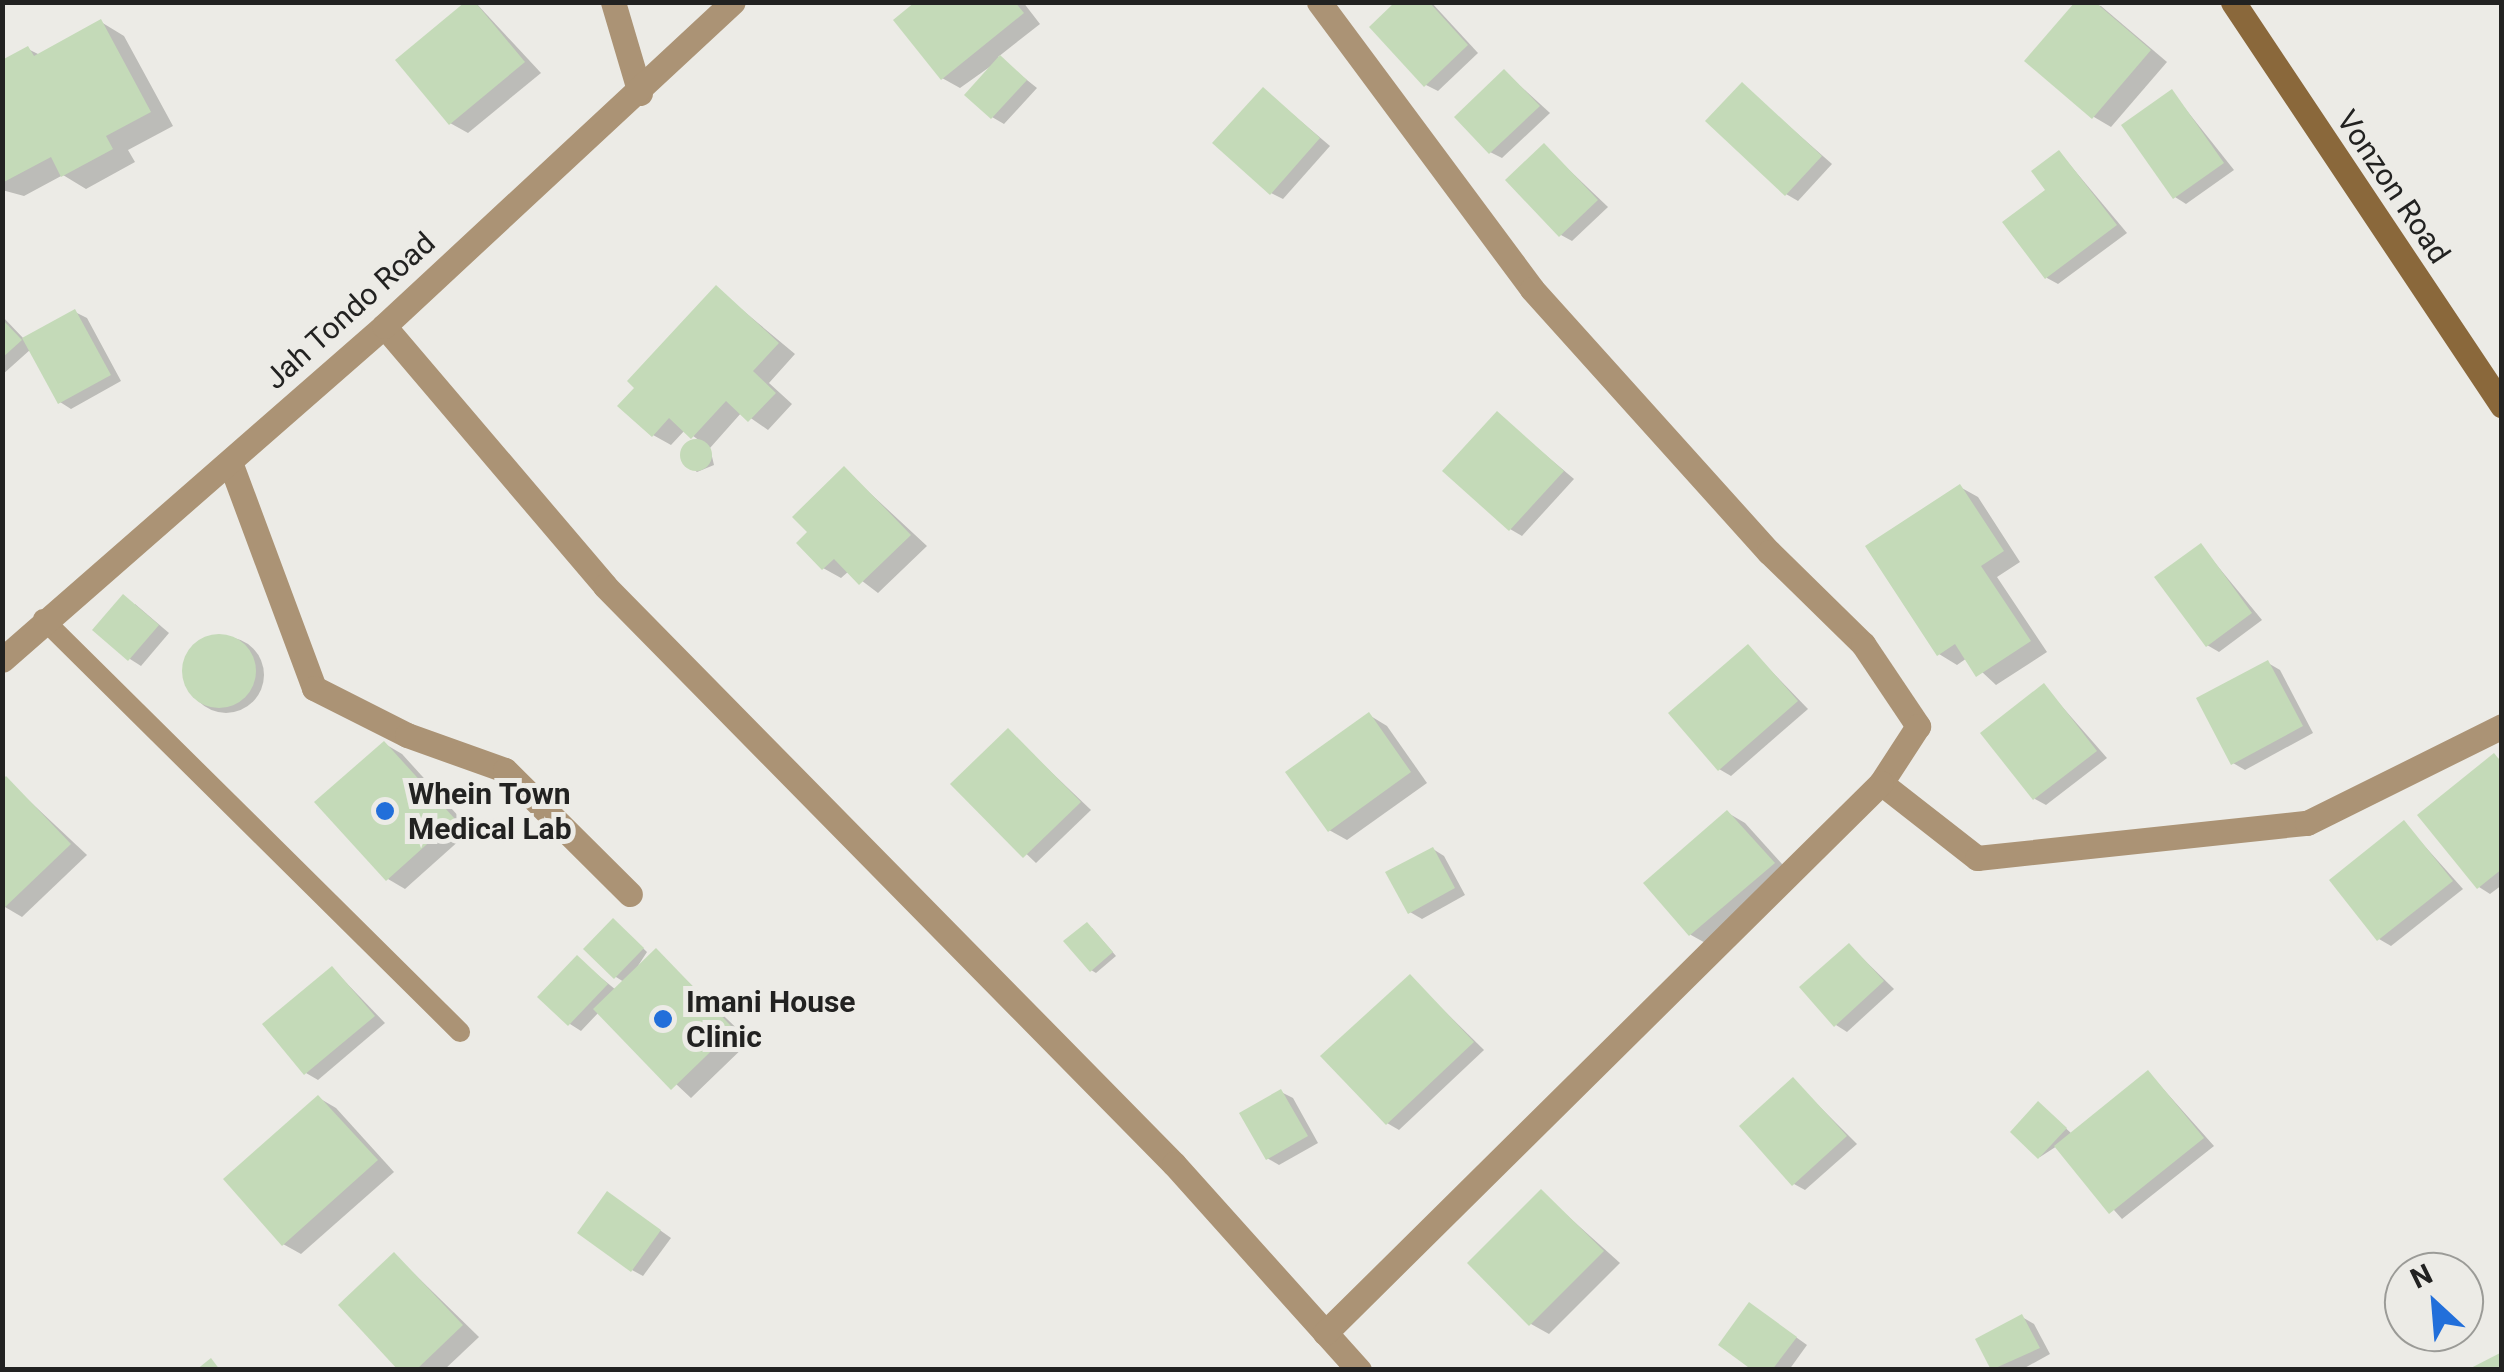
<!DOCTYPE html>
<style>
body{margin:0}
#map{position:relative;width:2504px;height:1372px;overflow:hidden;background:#ecebe6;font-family:Roboto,sans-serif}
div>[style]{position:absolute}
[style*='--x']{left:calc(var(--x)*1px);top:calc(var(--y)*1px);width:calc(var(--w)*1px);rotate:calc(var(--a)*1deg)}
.shadow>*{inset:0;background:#0003}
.round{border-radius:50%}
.building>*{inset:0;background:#c4dab8}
.lane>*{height:20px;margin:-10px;padding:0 10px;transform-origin:10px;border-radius:10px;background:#ab9375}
.street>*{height:25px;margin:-12.5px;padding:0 12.5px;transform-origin:12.5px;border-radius:12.5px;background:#ab9375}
.secondary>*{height:25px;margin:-12.5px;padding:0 12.5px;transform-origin:12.5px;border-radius:12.5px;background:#8a683b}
.dots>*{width:28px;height:28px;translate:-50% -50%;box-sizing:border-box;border:5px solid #ecebe6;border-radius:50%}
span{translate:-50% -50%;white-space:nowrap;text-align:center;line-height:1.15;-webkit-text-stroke:10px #ecebe6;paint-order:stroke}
.street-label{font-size:30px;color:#222221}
.poi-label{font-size:30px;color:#222221;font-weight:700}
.left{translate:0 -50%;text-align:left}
.frame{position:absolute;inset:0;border:5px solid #222221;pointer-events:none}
.north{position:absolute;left:2384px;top:1252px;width:100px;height:100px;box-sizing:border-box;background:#ecebe6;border:2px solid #9b9b97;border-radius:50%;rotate:334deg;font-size:28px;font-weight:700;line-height:40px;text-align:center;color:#222221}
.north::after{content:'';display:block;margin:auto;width:35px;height:45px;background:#226fda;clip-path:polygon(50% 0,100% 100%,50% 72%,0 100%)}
</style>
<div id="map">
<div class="shadow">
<i style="clip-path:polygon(475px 2px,541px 73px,468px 133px,450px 123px)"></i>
<i style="clip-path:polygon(919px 2px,1023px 2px,1040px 24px,998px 57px,1037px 88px,1004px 124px,992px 117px,998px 61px,960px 88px,942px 78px)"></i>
<i style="clip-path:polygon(1399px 2px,1431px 2px,1478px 53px,1438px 91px,1426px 85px)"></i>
<i style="clip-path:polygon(2078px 2px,2101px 6px,2167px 62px,2111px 127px,2094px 117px)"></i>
<i style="clip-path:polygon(101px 22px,124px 36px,173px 126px,128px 150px,135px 162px,86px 189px,63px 175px,24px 196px,2px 190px,2px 62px,28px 49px,40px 55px)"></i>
<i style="clip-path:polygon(1505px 72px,1550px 113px,1502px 158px,1490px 152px)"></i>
<i style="clip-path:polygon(1742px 85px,1832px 164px,1798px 201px,1786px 194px)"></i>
<i style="clip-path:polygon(1264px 90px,1330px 146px,1283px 199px,1271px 193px)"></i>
<i style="clip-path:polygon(2172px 92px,2234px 170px,2186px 204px,2175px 197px)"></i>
<i style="clip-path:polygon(1544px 146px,1608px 207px,1572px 241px,1561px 235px)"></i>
<i style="clip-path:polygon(2060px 153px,2127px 233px,2058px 284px,2047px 278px,2049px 191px)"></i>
<i style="clip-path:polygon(716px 288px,795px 354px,769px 383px,792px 404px,768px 430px,742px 412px,710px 448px,714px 465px,697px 472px,684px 462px,685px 446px,700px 441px,685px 430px,671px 445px,653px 435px)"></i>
<i style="clip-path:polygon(75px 312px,87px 318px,121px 381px,71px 409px,60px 402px,31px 349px,2px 375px,2px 316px,24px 339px)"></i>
<i style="clip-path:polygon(1497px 414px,1574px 479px,1522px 536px,1510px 529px)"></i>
<i style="clip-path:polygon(844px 469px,927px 546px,878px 593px,849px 571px,841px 578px,823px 568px,810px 532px)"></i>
<i style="clip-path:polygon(1960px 487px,1978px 497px,2020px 562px,1997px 577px,2047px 652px,1996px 685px,1967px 658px,1957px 665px,1939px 654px)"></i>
<i style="clip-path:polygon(2201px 546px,2262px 620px,2219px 652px,2207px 645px)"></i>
<i style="clip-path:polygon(135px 604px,169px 633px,141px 666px,130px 659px)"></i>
<i class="round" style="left:188px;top:637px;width:76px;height:76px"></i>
<i style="clip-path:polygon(1748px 647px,1808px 709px,1731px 776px,1719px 769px)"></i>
<i style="clip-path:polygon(2268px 663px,2280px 670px,2313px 733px,2245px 770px,2233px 763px)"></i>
<i style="clip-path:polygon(2044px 686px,2107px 758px,2046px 805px,2035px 799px)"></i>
<i style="clip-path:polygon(1369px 715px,1387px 726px,1427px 783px,1347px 840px,1329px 830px)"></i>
<i style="clip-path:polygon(1008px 731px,1091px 810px,1036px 863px,953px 784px)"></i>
<i style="clip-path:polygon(385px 744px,402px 754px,471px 830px,405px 889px,388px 879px)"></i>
<i style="clip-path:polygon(2494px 756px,2502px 761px,2502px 885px,2490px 894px,2479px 887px)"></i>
<i style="clip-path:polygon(6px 779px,87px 855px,22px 917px,5px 907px)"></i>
<i style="clip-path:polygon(1728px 813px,1745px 823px,1791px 874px,1709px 945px,1691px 935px,1646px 883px)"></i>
<i style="clip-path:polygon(2404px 823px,2463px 889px,2391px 946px,2379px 939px)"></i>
<i style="clip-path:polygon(1433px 849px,1444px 856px,1465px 895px,1422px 919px,1410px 912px)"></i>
<i style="clip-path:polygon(618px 924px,647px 952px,632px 975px,656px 951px,750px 1041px,691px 1098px,599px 1012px,581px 1031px,570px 1024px,577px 958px,616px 990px,624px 982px,616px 977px)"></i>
<i style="clip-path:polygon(1092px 928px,1116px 956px,1096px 973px,1091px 970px)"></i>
<i style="clip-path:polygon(1850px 946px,1894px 989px,1847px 1032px,1836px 1025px)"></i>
<i style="clip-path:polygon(333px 969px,385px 1023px,318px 1080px,306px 1073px)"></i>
<i style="clip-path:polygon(1410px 977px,1484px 1050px,1399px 1130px,1387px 1123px)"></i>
<i style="clip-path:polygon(2149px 1073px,2214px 1146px,2122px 1219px,2057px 1146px,2040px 1157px,2043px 1107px,2072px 1134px)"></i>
<i style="clip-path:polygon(1794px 1081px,1857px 1144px,1805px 1190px,1794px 1184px)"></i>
<i style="clip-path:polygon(1281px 1092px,1293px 1098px,1318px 1143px,1279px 1165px,1267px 1158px)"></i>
<i style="clip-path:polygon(319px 1098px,336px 1108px,394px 1172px,301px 1254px,283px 1244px)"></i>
<i style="clip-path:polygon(1541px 1192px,1620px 1263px,1549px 1334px,1531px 1324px)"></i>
<i style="clip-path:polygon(619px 1201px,671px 1238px,643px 1276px,632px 1270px)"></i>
<i style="clip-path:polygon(395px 1255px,479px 1337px,444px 1370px,402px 1370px)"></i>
<i style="clip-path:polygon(1761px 1312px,1807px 1345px,1789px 1370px,1756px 1370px)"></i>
<i style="clip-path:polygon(2022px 1317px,2034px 1324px,2050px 1354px,2021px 1370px,1993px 1370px,1978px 1340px)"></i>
</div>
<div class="building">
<i style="clip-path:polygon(465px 2px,475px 2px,525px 62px,449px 125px,395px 60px)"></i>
<i style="clip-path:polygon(915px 2px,1015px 2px,1024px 13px,941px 80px,893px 20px)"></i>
<i style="clip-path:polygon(1395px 2px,1429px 2px,1468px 45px,1424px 87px,1369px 27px)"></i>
<i style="clip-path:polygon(2075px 2px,2095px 2px,2151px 50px,2092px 119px,2024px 61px)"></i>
<i style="clip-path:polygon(101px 19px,151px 112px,106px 136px,113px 149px,61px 177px,51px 157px,2px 183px,2px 60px,28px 46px,34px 56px)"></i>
<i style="clip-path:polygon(1000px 55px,1027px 80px,991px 119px,964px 95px)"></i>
<i style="clip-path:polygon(1504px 69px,1540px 106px,1489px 154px,1454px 117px)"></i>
<i style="clip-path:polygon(1742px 82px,1822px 156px,1785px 196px,1705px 121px)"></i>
<i style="clip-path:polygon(1263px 87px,1320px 138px,1270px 195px,1212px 143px)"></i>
<i style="clip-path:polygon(2172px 89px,2224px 163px,2173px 199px,2121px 125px)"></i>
<i style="clip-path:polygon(1544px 143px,1598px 200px,1559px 237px,1505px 180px)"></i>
<i style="clip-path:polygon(2059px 150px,2117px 225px,2045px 279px,2002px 222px,2045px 190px,2031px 171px)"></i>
<i style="clip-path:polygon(716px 285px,779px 343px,753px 371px,776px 393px,748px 422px,726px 401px,691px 439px,669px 418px,652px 437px,617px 406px,634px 388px,627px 381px)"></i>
<i style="clip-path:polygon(75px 309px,111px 375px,58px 404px,22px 338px)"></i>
<i style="clip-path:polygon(2px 319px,22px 340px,2px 358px)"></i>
<i style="clip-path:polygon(1497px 411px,1564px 471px,1509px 531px,1442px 471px)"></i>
<i class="round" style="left:680px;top:439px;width:32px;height:32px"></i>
<i style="clip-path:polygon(844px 466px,911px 535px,859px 585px,834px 559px,822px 570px,796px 543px,807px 532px,792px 517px)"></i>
<i style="clip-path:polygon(1960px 484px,2004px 551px,1981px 566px,2031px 641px,1976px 677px,1955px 644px,1937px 656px,1865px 546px)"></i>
<i style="clip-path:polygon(2201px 543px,2252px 613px,2206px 647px,2154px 577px)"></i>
<i style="clip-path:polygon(123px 594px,159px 625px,128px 661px,92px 630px)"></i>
<i class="round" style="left:182px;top:634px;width:74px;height:74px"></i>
<i style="clip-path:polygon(1748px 644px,1798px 701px,1718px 771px,1668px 713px)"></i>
<i style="clip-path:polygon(2268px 660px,2303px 726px,2231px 765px,2196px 698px)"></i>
<i style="clip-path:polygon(2044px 683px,2097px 751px,2033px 800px,1980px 733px)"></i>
<i style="clip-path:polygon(1369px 712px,1411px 772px,1328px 832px,1285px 772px)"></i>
<i style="clip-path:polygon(1008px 728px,1081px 802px,1023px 858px,950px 784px)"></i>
<i style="clip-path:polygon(384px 741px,455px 819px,386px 881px,314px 802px)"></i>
<i style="clip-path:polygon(2494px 753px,2502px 763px,2502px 869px,2477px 889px,2417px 815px)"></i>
<i style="clip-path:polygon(6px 776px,71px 844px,2px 910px,2px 780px)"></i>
<i style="clip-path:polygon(1727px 810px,1775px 863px,1689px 936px,1643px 883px)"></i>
<i style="clip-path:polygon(2404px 820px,2453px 881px,2377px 941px,2329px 880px)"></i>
<i style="clip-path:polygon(1433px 847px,1455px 888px,1408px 914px,1385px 872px)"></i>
<i style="clip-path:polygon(613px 918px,644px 948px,614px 979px,583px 949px)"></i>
<i style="clip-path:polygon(1087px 922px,1113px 952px,1090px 972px,1063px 941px)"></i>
<i style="clip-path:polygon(1849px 943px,1884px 981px,1834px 1027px,1799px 987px)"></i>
<i style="clip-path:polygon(656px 948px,734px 1029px,671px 1090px,593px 1009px)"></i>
<i style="clip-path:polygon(577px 955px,608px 984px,568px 1026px,537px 997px)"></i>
<i style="clip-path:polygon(332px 966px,375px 1016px,304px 1075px,262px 1024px)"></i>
<i style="clip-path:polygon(1410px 974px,1474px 1042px,1386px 1125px,1320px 1056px)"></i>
<i style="clip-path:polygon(2148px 1070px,2204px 1138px,2109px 1214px,2054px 1146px)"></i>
<i style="clip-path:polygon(1793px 1077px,1847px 1136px,1792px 1186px,1739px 1126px)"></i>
<i style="clip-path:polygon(1281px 1089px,1308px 1136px,1266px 1160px,1239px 1113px)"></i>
<i style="clip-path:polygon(318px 1095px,378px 1160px,282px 1246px,223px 1179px)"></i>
<i style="clip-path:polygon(2038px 1101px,2067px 1128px,2038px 1159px,2010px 1132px)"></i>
<i style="clip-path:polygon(1541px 1189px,1604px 1251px,1529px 1326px,1467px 1263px)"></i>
<i style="clip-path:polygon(607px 1191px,661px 1230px,631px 1272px,577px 1233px)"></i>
<i style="clip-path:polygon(394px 1252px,463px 1325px,416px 1370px,398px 1370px,338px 1305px)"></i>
<i style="clip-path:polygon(1749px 1302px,1797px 1337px,1772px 1370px,1752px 1370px,1718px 1345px)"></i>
<i style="clip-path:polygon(2022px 1314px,2040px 1348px,1991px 1370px,1975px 1339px)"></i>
<i style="clip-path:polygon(2502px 1352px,2502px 1370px,2467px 1370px)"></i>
<i style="clip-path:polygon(211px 1358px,220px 1370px,196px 1370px)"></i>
</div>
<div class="lane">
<i style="--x:43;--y:619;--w:587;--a:44.72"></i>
</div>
<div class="street">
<i style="--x:613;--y:2;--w:95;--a:73.5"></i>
<i style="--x:1319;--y:2;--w:357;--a:53.4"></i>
<i style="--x:1532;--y:289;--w:354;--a:48"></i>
<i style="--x:1769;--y:552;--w:132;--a:44.4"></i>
<i style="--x:1863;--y:644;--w:99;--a:56.1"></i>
<i style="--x:1918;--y:726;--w:68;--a:123"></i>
<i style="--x:1881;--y:783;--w:122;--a:38"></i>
<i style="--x:1977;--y:858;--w:332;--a:-6.1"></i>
<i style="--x:2307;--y:823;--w:218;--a:-26.4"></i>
<i style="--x:384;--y:326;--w:341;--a:49.6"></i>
<i style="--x:605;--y:586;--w:811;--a:45.45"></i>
<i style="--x:1174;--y:1164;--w:277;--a:48.1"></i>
<i style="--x:230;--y:462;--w:241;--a:69.6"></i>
<i style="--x:314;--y:688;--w:104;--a:26.8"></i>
<i style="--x:407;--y:735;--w:104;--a:19.7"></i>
<i style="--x:505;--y:770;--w:176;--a:44.8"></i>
<i style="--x:2;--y:660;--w:507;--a:-41.16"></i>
<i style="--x:384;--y:326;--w:476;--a:-42.9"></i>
<i style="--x:1325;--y:1333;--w:782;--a:-44.69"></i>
</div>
<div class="secondary">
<i style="--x:2233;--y:2;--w:485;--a:56.3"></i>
</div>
<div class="dots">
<i style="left:385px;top:811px;background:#226fda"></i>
<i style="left:663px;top:1019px;background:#226fda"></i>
</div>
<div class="street-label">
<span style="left:2393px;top:187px;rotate:56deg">Vonzon Road</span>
<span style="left:350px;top:311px;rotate:-42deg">Jah Tondo Road</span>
</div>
<div class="poi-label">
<span class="left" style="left:408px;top:811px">Whein Town<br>Medical Lab</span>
<span class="left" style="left:686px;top:1019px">Imani House<br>Clinic</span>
</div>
<div class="frame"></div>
<div class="north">N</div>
</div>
